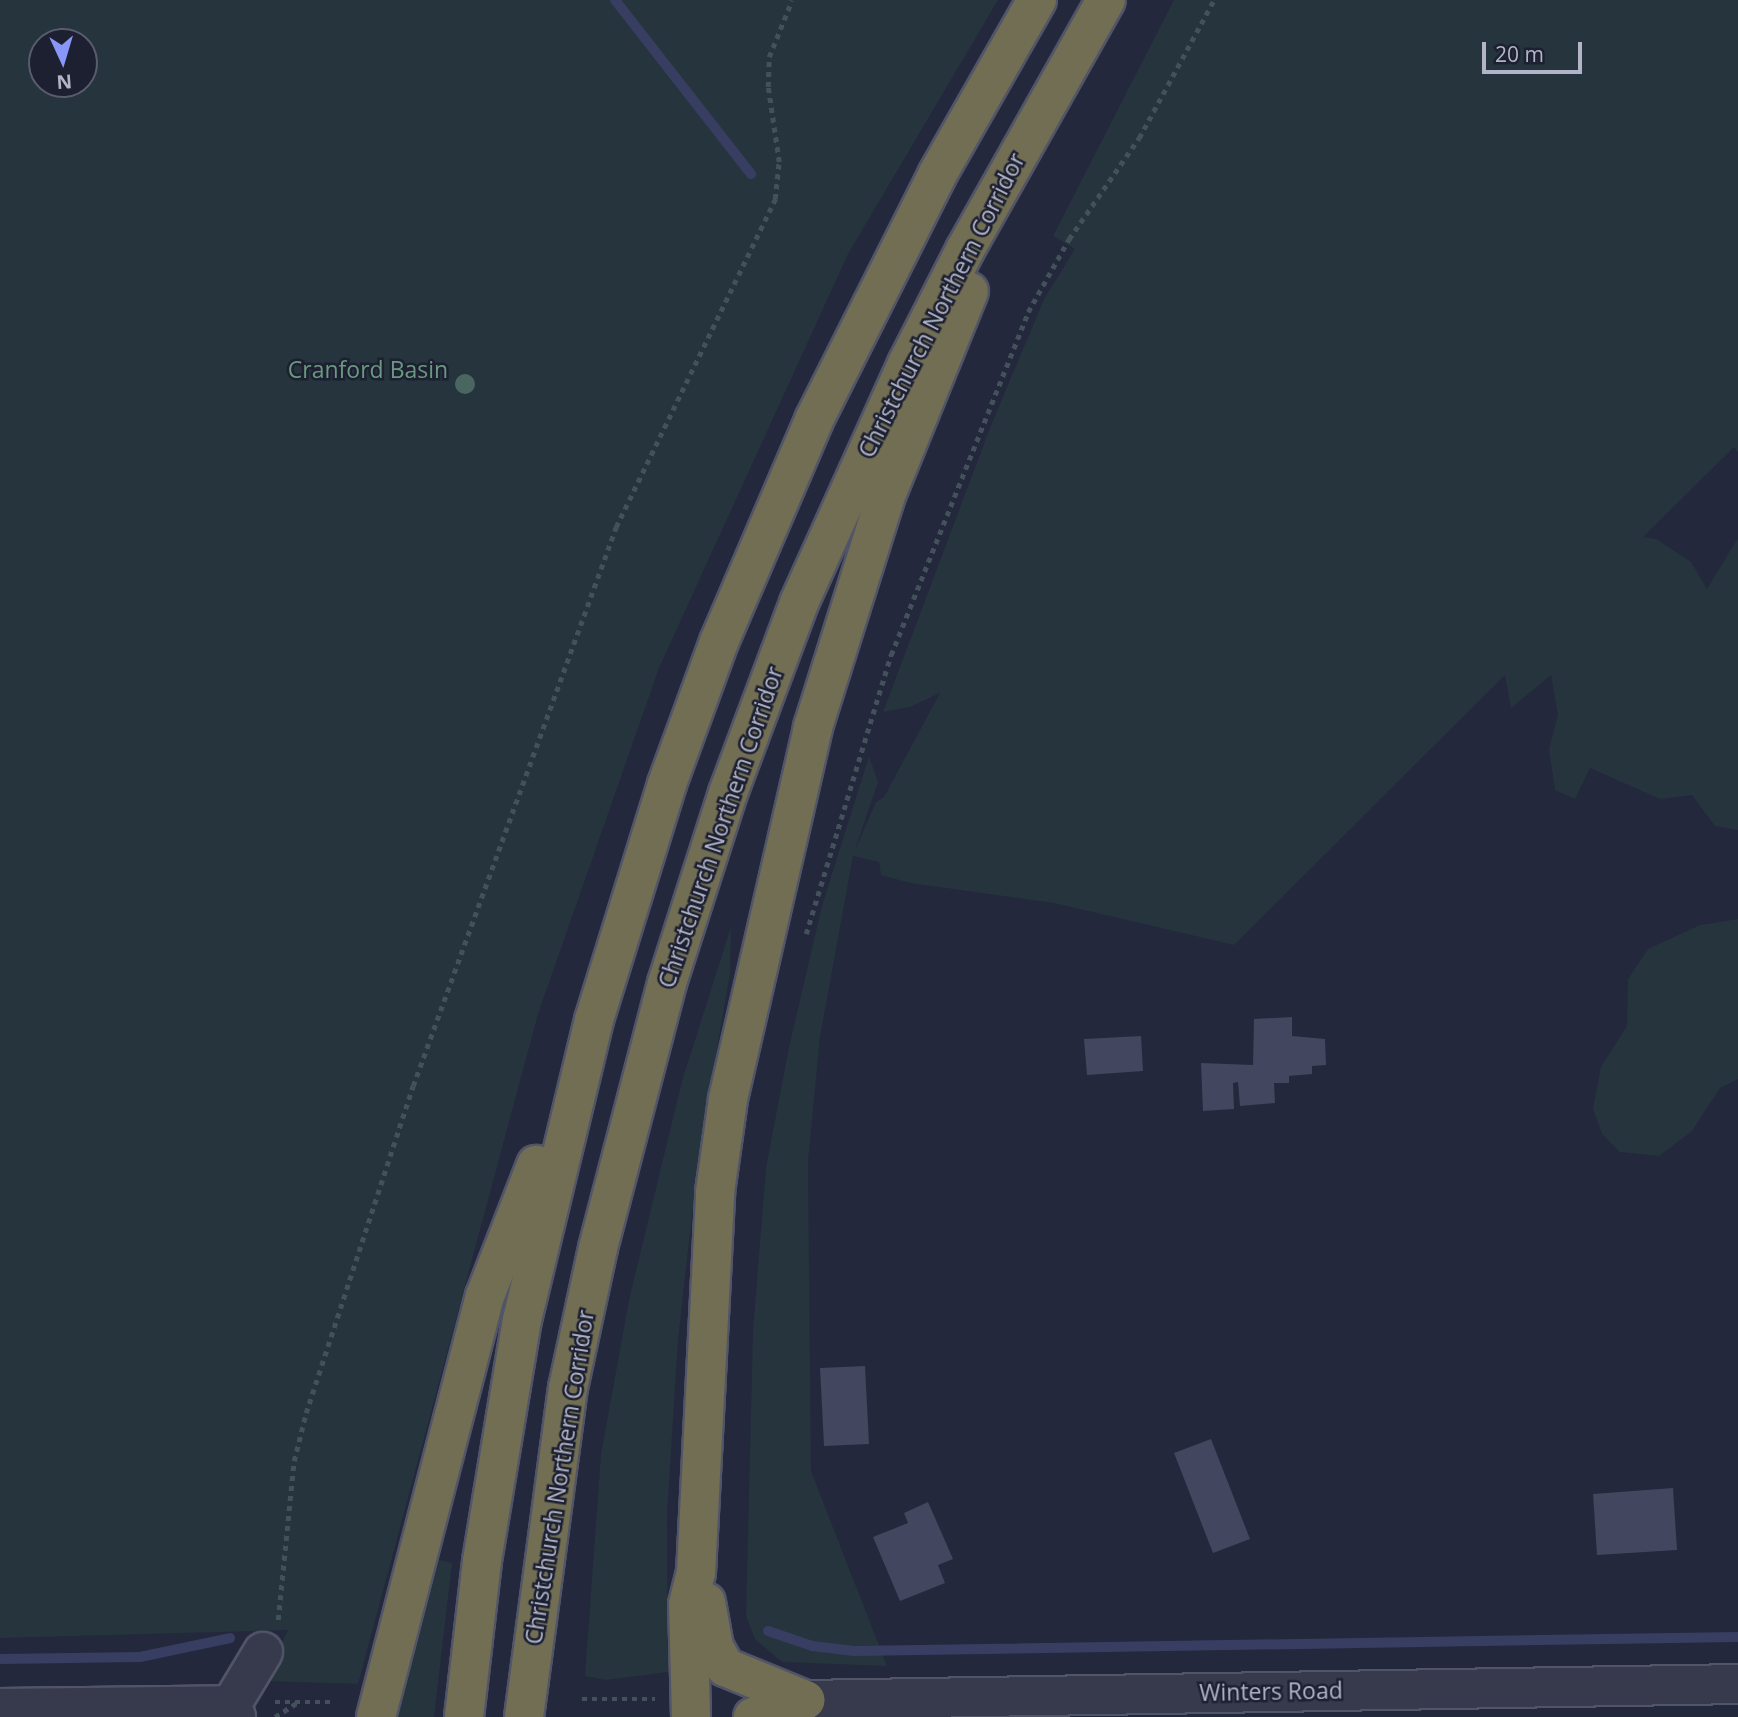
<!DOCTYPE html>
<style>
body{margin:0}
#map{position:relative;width:1738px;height:1717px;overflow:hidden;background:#23283c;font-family:"Open Sans",sans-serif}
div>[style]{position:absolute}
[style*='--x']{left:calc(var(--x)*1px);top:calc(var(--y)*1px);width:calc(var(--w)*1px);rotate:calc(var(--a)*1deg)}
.green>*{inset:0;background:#25343d}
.stream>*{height:10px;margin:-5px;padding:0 5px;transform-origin:5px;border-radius:5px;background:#373e62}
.building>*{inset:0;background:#42465e}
.path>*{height:4.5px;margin-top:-2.25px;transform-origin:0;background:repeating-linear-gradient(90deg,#43515a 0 5px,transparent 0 10px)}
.roads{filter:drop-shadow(2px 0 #525567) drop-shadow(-2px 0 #525567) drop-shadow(0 2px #525567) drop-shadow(0 -2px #525567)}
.minor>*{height:38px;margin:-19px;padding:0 19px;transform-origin:19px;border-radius:19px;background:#373a4c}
.highway>*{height:38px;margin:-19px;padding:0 19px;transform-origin:19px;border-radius:19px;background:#726e54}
.trees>*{width:20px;height:20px;margin:-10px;border-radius:50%;background:#4a6661}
span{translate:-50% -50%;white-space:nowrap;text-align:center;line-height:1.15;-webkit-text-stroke:5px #1c2031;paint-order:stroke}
.street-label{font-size:23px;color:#b2b5c8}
.park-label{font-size:23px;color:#6a9880}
.north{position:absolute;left:28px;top:28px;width:70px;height:70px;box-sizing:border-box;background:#1c2031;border:2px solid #585c6d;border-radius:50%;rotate:176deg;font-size:19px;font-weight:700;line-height:28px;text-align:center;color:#b2b5c8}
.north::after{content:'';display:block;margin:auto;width:24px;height:32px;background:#8897f7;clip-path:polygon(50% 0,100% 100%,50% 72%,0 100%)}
.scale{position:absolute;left:1482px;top:42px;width:100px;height:32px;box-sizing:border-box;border:4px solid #b2b5c8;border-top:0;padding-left:9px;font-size:21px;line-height:24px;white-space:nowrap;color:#b2b5c8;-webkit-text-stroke:5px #1c2031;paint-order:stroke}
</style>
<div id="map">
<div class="green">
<i style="clip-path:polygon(evenodd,0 0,998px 0,848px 254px,659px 668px,538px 1014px,358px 1684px,263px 1681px,288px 1630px,0 1638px,0 0,42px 42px,84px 42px,84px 84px,42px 84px,42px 42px)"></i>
<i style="clip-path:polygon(1174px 0,1738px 0,1738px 452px,1734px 447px,1643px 537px,1656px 539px,1691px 562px,1707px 589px,1738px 538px,1738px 830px,1715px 826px,1692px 795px,1660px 799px,1590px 768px,1575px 799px,1555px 790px,1549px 749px,1558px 715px,1551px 675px,1511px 708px,1505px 675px,1234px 945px,1054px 903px,910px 883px,881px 875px,879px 862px,853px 856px,820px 1037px,808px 1162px,811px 1471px,887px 1666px,782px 1662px,755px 1639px,746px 1616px,753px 1330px,766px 1168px,789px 1047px,822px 906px,869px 756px,878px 782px,855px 850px,876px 802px,884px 797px,940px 693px,910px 707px,883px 712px,990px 428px,1044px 299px,1075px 249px,1053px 236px)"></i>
<i style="clip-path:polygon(1738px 919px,1738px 1079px,1720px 1088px,1692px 1131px,1659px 1156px,1620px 1152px,1602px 1134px,1593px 1109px,1601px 1067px,1627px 1026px,1628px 979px,1648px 949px,1700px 925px)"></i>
<i style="clip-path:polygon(731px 927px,730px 973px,699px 1153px,678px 1340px,667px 1514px,668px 1672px,606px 1680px,585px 1676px,601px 1454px,629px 1300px,682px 1081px)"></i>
<i style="clip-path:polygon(439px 1560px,452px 1563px,434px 1717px,398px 1717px)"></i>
</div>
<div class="stream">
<i style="--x:615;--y:0;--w:221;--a:52"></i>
<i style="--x:768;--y:1631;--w:46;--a:18.8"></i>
<i style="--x:812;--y:1646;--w:42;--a:6.8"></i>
<i style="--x:854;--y:1651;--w:884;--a:-0.91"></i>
<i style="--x:0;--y:1659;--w:140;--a:-0.8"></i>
<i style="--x:140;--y:1657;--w:92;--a:-11.9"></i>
</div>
<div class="building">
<i style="clip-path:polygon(1292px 1017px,1292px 1036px,1325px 1039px,1326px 1065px,1312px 1066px,1312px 1074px,1289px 1076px,1289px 1083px,1274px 1083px,1275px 1103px,1240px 1106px,1238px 1082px,1233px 1083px,1234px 1109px,1203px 1111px,1201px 1063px,1253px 1065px,1254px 1019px)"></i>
<i style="clip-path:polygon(1141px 1036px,1143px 1071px,1087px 1075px,1084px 1039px)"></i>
<i style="clip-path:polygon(865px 1366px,869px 1444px,824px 1446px,820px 1368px)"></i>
<i style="clip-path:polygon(1211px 1439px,1250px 1539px,1213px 1553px,1174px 1453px)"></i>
<i style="clip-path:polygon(1673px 1488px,1677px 1550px,1597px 1555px,1593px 1494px)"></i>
<i style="clip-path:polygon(928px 1502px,953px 1559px,938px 1565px,945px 1583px,900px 1601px,873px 1537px,908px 1523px,904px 1513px)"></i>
</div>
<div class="path">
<i style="--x:806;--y:934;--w:292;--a:-73.1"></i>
<i style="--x:891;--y:655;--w:369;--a:-68.2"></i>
<i style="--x:1028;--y:312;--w:84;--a:-60.7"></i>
<i style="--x:1069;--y:239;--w:123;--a:-55.3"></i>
<i style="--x:1139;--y:138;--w:157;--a:-61.5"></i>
<i style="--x:278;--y:1620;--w:160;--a:-84.3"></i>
<i style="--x:294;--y:1461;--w:49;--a:-76"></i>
<i style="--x:306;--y:1413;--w:344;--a:-71.9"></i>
<i style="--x:413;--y:1086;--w:595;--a:-70.04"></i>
<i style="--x:616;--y:527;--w:365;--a:-64.1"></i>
<i style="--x:775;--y:199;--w:37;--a:-84"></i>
<i style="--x:779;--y:162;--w:76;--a:-98.3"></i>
<i style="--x:768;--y:87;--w:30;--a:-88"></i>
<i style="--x:769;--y:57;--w:61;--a:-68"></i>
<i style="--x:582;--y:1699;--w:73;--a:0"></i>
<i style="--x:275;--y:1702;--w:59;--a:0"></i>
<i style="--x:275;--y:1717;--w:27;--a:-33"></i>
</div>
<div class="roads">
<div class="minor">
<i style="--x:805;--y:1700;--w:933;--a:-0.98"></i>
<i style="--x:231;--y:1705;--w:62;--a:-58.9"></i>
<i style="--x:0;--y:1708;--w:231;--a:-0.7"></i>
<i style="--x:231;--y:1705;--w:13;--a:67"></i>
</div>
<div class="highway">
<i style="--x:706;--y:1602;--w:46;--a:79.9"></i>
<i style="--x:714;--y:1647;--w:23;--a:61"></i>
<i style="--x:725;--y:1667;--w:87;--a:22.4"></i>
<i style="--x:376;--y:1717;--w:435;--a:-75.5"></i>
<i style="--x:485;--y:1296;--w:141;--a:-68.7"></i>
<i style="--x:464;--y:1717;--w:157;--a:-83.4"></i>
<i style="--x:482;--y:1561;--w:244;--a:-80.6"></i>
<i style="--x:522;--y:1320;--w:309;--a:-76.5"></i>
<i style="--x:594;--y:1020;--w:247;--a:-72.8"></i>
<i style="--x:667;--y:784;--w:151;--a:-69.9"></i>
<i style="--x:719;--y:642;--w:241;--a:-66.8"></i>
<i style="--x:814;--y:420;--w:274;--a:-63.3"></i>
<i style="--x:937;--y:175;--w:202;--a:-60.3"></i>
<i style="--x:524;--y:1717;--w:332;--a:-82.4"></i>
<i style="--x:568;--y:1388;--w:143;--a:-77.9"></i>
<i style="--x:598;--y:1248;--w:274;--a:-75.4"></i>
<i style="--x:667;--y:983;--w:200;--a:-72.2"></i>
<i style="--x:728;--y:793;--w:203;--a:-69.5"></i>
<i style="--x:799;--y:603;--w:262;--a:-65.7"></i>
<i style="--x:907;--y:364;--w:128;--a:-63"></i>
<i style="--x:965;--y:250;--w:287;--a:-60.6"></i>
<i style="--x:691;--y:1717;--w:113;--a:-91.5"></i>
<i style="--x:688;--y:1604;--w:32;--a:-76"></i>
<i style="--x:696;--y:1573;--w:381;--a:-87.1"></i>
<i style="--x:715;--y:1192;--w:94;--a:-82"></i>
<i style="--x:728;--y:1099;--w:382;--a:-77.1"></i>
<i style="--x:813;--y:727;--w:240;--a:-72.5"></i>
<i style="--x:885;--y:498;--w:223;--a:-67.9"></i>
<i style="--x:753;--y:1717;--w:55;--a:-18.1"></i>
</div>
</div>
<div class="trees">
<i style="left:465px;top:384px"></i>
</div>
<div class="street-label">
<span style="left:941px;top:305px;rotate:-63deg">Christchurch Northern Corridor</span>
<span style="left:720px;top:827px;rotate:-71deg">Christchurch Northern Corridor</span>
<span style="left:559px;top:1477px;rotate:-81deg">Christchurch Northern Corridor</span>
<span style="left:1271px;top:1691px;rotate:-1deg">Winters Road</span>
</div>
<div class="park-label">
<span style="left:368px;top:369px">Cranford Basin</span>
</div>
<div class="north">N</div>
<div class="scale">20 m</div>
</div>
